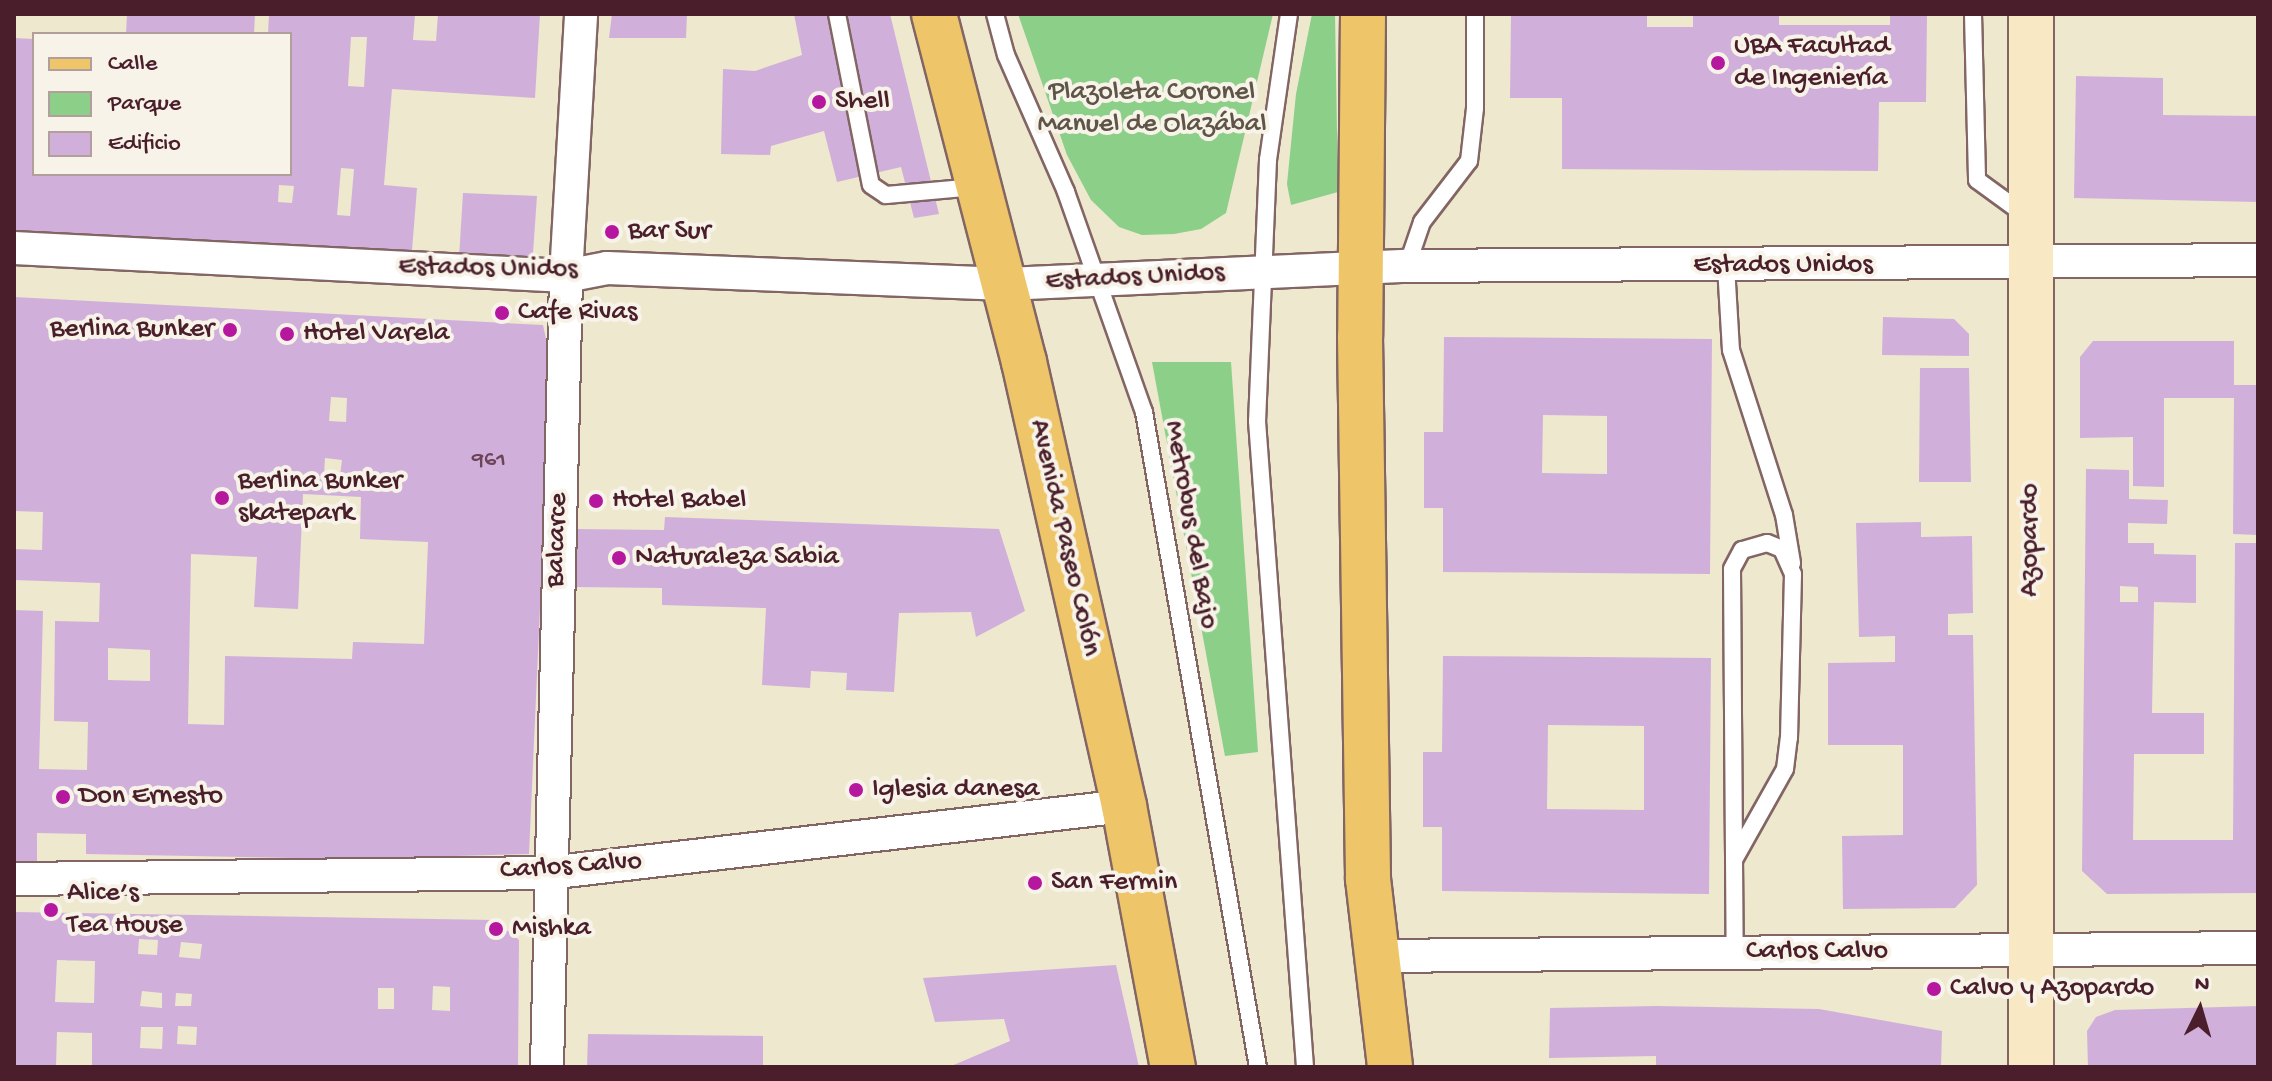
<!DOCTYPE html>
<meta charset="utf-8">
<style>
body{margin:0}
#map{position:relative;width:2272px;height:1081px;overflow:hidden;background:#ede8ce;font-family:"Gochi Hand",sans-serif}
div>[style]{position:absolute}
[style*='--x']{left:calc(var(--x)*1px);top:calc(var(--y)*1px);width:calc(var(--w)*1px);rotate:calc(var(--a)*1deg)}
.green>*{inset:0;background:#8bcf88}
.building>*{inset:0;background:#d0b0db}
.roads{filter:drop-shadow(2px 0 #836564) drop-shadow(-2px 0 #836564) drop-shadow(0 2px #836564) drop-shadow(0 -2px #836564)}
.lane>*{height:16px;margin:-8px;padding:0 8px;transform-origin:8px;border-radius:8px;background:#fff}
.street>*{height:32px;margin:-16px;padding:0 16px;transform-origin:16px;border-radius:16px;background:#fff}
.secondary>*{height:44px;margin:-22px;padding:0 22px;transform-origin:22px;border-radius:22px;background:#f8e8c3}
.primary>*{height:44px;margin:-22px;padding:0 22px;transform-origin:22px;border-radius:22px;background:#eec569}
.dots>*{width:22px;height:22px;translate:-50% -50%;box-sizing:border-box;border:4px solid #f7f3e8;border-radius:50%}
span{translate:-50% -50%;white-space:nowrap;text-align:center;line-height:1.15;-webkit-text-stroke:8px #f7f3e8;paint-order:stroke}
.number-label{font-size:24px;color:#6c4357}
.number-label span{-webkit-text-stroke-width:0}
.poi-label{font-size:28px;color:#4a1f2b}
.left{translate:0 -50%;text-align:left}
.right{translate:-100% -50%;text-align:right}
.park-label{font-size:28px;color:#5e5447}
.street-label{font-size:28px;color:#4a1f2b}
.frame{position:absolute;inset:0;border:16px solid #4a1f2b;pointer-events:none}
.legend{position:absolute;left:32px;top:32px;width:260px;height:144px;box-sizing:border-box;background:#f7f3e8;border:2px solid #b29e9c;margin:0;padding:10px 14px;list-style:none;font-size:24px;color:#4a1f2b}
.legend li{display:flex;align-items:center;gap:16px;height:40px}
.legend b{width:40px;border:2px solid #b29e9c}
.north{position:absolute;left:2160px;top:969px;width:80px;height:80px;-webkit-text-stroke:6px #f7f3e8;paint-order:stroke;rotate:5deg;font-size:22px;font-weight:700;line-height:32px;text-align:center;color:#4a1f2b}
.north::after{content:'';display:block;margin:auto;width:28px;height:36px;background:#4a1f2b;clip-path:polygon(50% 0,100% 100%,50% 72%,0 100%)}
</style>
<div id="map">
<div class="green">
<i style="clip-path:polygon(1018px 14px,1273px 14px,1226px 213px,1201px 229px,1174px 234px,1142px 235px,1119px 227px,1091px 200px,1067px 155px)"></i>
<i style="clip-path:polygon(1312px 14px,1335px 14px,1338px 192px,1291px 205px,1287px 184px,1296px 94px)"></i>
<i style="clip-path:polygon(1152px 362px,1231px 362px,1258px 752px,1225px 756px)"></i>
</div>
<div class="building">
<i style="clip-path:polygon(127px 14px,255px 14px,254px 34px,126px 34px)"></i>
<i style="clip-path:polygon(evenodd,269px 14px,415px 14px,413px 40px,436px 41px,438px 14px,540px 14px,535px 98px,392px 89px,384px 185px,417px 188px,411px 263px,14px 242px,14px 38px,34px 39px,34px 174px,290px 174px,290px 34px,268px 34px,269px 14px,351px 37px,367px 37px,364px 87px,348px 86px,351px 37px,269px 14px,341px 168px,354px 169px,350px 216px,337px 215px,341px 168px,269px 14px,279px 185px,294px 186px,292px 203px,278px 202px,279px 185px)"></i>
<i style="clip-path:polygon(612px 14px,687px 14px,686px 38px,609px 38px)"></i>
<i style="clip-path:polygon(794px 14px,890px 14px,939px 214px,914px 218px,901px 167px,837px 182px,824px 131px,771px 146px,770px 155px,721px 154px,723px 69px,755px 71px,802px 55px)"></i>
<i style="clip-path:polygon(1511px 14px,1647px 14px,1647px 27px,1693px 27px,1693px 14px,1779px 14px,1779px 25px,1890px 25px,1890px 14px,1927px 14px,1926px 102px,1879px 102px,1878px 171px,1562px 169px,1562px 98px,1510px 98px)"></i>
<i style="clip-path:polygon(2076px 76px,2163px 78px,2163px 115px,2258px 116px,2258px 202px,2074px 198px)"></i>
<i style="clip-path:polygon(463px 193px,537px 196px,533px 253px,527px 260px,459px 258px)"></i>
<i style="clip-path:polygon(evenodd,14px 297px,543px 325px,551px 362px,529px 854px,347px 859px,86px 854px,86px 834px,37px 833px,37px 866px,14px 865px,14px 610px,43px 611px,39px 769px,87px 770px,88px 722px,54px 721px,55px 621px,99px 622px,100px 583px,14px 580px,14px 549px,42px 550px,43px 512px,14px 511px,14px 297px,333px 327px,347px 328px,346px 344px,332px 343px,333px 327px,14px 297px,331px 397px,347px 398px,346px 422px,329px 421px,331px 397px,14px 297px,325px 458px,342px 460px,340px 476px,324px 475px,325px 458px,14px 297px,303px 494px,361px 497px,360px 539px,428px 542px,424px 644px,353px 642px,352px 659px,225px 656px,224px 725px,188px 724px,191px 554px,257px 557px,254px 607px,298px 609px,303px 494px,14px 297px,108px 648px,150px 650px,150px 681px,108px 680px,108px 648px)"></i>
<i style="clip-path:polygon(1883px 317px,1954px 319px,1969px 334px,1969px 356px,1882px 355px)"></i>
<i style="clip-path:polygon(evenodd,1444px 337px,1712px 339px,1710px 574px,1443px 572px,1443px 508px,1424px 508px,1424px 432px,1443px 432px,1444px 337px,1543px 415px,1607px 416px,1607px 474px,1542px 473px,1543px 415px)"></i>
<i style="clip-path:polygon(2093px 341px,2234px 341px,2234px 385px,2258px 385px,2258px 535px,2233px 534px,2234px 398px,2164px 398px,2164px 487px,2133px 486px,2133px 437px,2080px 438px,2080px 357px)"></i>
<i style="clip-path:polygon(1920px 368px,1969px 368px,1971px 482px,1919px 482px)"></i>
<i style="clip-path:polygon(evenodd,2086px 469px,2129px 470px,2129px 499px,2168px 500px,2167px 524px,2128px 523px,2128px 543px,2154px 543px,2154px 554px,2196px 555px,2196px 603px,2154px 602px,2152px 713px,2204px 713px,2204px 754px,2134px 754px,2133px 840px,2233px 840px,2235px 543px,2258px 543px,2258px 893px,2107px 894px,2082px 871px,2086px 469px,2120px 586px,2138px 587px,2138px 602px,2120px 602px,2120px 586px)"></i>
<i style="clip-path:polygon(665px 517px,999px 529px,1025px 611px,976px 637px,971px 612px,899px 613px,894px 692px,846px 690px,847px 673px,811px 671px,810px 688px,762px 685px,766px 608px,662px 605px,662px 588px,573px 587px,576px 529px,664px 530px)"></i>
<i style="clip-path:polygon(1921px 522px,1921px 537px,1972px 536px,1973px 613px,1948px 614px,1948px 635px,1973px 635px,1977px 885px,1955px 908px,1843px 909px,1842px 836px,1903px 835px,1903px 745px,1828px 745px,1828px 663px,1895px 662px,1895px 636px,1859px 637px,1856px 523px)"></i>
<i style="clip-path:polygon(evenodd,1443px 656px,1711px 658px,1709px 894px,1442px 891px,1442px 827px,1423px 827px,1423px 752px,1442px 752px,1443px 656px,1548px 725px,1644px 726px,1644px 810px,1547px 809px,1548px 725px)"></i>
<i style="clip-path:polygon(evenodd,14px 912px,494px 920px,519px 940px,518px 1067px,92px 1067px,92px 1033px,57px 1032px,56px 1067px,14px 1067px,14px 912px,139px 939px,158px 940px,157px 955px,138px 954px,139px 939px,14px 912px,181px 942px,202px 944px,200px 959px,179px 957px,181px 942px,14px 912px,57px 960px,95px 961px,94px 1003px,55px 1002px,57px 960px,14px 912px,433px 986px,450px 987px,450px 1011px,432px 1010px,433px 986px,14px 912px,378px 988px,394px 988px,394px 1009px,378px 1009px,378px 988px,14px 912px,142px 991px,162px 993px,162px 1008px,140px 1006px,142px 991px,14px 912px,176px 993px,192px 994px,191px 1006px,175px 1006px,176px 993px,14px 912px,178px 1026px,197px 1027px,196px 1045px,177px 1044px,178px 1026px,14px 912px,141px 1027px,163px 1027px,162px 1049px,140px 1048px,141px 1027px)"></i>
<i style="clip-path:polygon(1116px 965px,1139px 1067px,949px 1067px,1010px 1041px,1004px 1019px,935px 1022px,923px 978px)"></i>
<i style="clip-path:polygon(1657px 1006px,1819px 1009px,1942px 1031px,1941px 1067px,1656px 1067px,1656px 1056px,1549px 1058px,1550px 1008px)"></i>
<i style="clip-path:polygon(2258px 1006px,2258px 1067px,2088px 1067px,2087px 1031px,2096px 1017px,2115px 1010px)"></i>
<i style="clip-path:polygon(588px 1034px,763px 1036px,763px 1067px,587px 1067px)"></i>
</div>
<div class="roads">
<div class="lane">
<i style="--x:837;--y:14;--w:174;--a:78.8"></i>
<i style="--x:871;--y:185;--w:18;--a:34"></i>
<i style="--x:886;--y:195;--w:90;--a:-5.1"></i>
<i style="--x:995;--y:14;--w:42;--a:75"></i>
<i style="--x:1006;--y:55;--w:150;--a:66.3"></i>
<i style="--x:1066;--y:192;--w:233;--a:70.5"></i>
<i style="--x:1144;--y:412;--w:665;--a:80.13"></i>
<i style="--x:1289;--y:14;--w:148;--a:98.2"></i>
<i style="--x:1268;--y:160;--w:261;--a:92.4"></i>
<i style="--x:1257;--y:421;--w:648;--a:85.75"></i>
<i style="--x:1973;--y:14;--w:166;--a:88.6"></i>
<i style="--x:1977;--y:180;--w:59;--a:36.1"></i>
<i style="--x:1407;--y:266;--w:46;--a:-71.2"></i>
<i style="--x:1422;--y:222;--w:77;--a:-52.4"></i>
<i style="--x:1469;--y:161;--w:53;--a:-83.5"></i>
<i style="--x:1475;--y:108;--w:94;--a:-90"></i>
<i style="--x:1726;--y:266;--w:84;--a:86.6"></i>
<i style="--x:1731;--y:350;--w:173;--a:72.2"></i>
<i style="--x:1784;--y:515;--w:49;--a:80.5"></i>
<i style="--x:1735;--y:858;--w:102;--a:-60.7"></i>
<i style="--x:1785;--y:769;--w:31;--a:-83"></i>
<i style="--x:1789;--y:738;--w:164;--a:-88.6"></i>
<i style="--x:1793;--y:574;--w:27;--a:-114"></i>
<i style="--x:1782;--y:549;--w:16;--a:-158"></i>
<i style="--x:1767;--y:543;--w:26;--a:164"></i>
<i style="--x:1742;--y:550;--w:21;--a:118"></i>
<i style="--x:1732;--y:569;--w:384;--a:89.6"></i>
</div>
<div class="street">
<i style="--x:14;--y:248;--w:553;--a:2.9"></i>
<i style="--x:566;--y:276;--w:42;--a:-11"></i>
<i style="--x:607;--y:268;--w:398;--a:2.3"></i>
<i style="--x:1005;--y:284;--w:402;--a:-2.6"></i>
<i style="--x:1407;--y:266;--w:851;--a:-0.4"></i>
<i style="--x:14;--y:879;--w:534;--a:-0.64"></i>
<i style="--x:548;--y:873;--w:580;--a:-6.63"></i>
<i style="--x:1376;--y:956;--w:882;--a:-0.52"></i>
<i style="--x:547;--y:1067;--w:791;--a:-88.62"></i>
<i style="--x:566;--y:276;--w:262;--a:-86.7"></i>
</div>
<div class="secondary">
<i style="--x:2031;--y:1067;--w:1053;--a:-90"></i>
</div>
<div class="primary">
<i style="--x:934;--y:14;--w:359;--a:75.5"></i>
<i style="--x:1024;--y:362;--w:455;--a:77.3"></i>
<i style="--x:1124;--y:806;--w:266;--a:79.4"></i>
<i style="--x:1363;--y:14;--w:323;--a:90.5"></i>
<i style="--x:1360;--y:337;--w:542;--a:89.15"></i>
<i style="--x:1368;--y:879;--w:189;--a:83.3"></i>
</div>
</div>
<div class="dots">
<i style="left:1718px;top:63px;background:#b5179e"></i>
<i style="left:819px;top:102px;background:#b5179e"></i>
<i style="left:612px;top:232px;background:#b5179e"></i>
<i style="left:502px;top:313px;background:#b5179e"></i>
<i style="left:230px;top:330px;background:#b5179e"></i>
<i style="left:287px;top:334px;background:#b5179e"></i>
<i style="left:222px;top:498px;background:#b5179e"></i>
<i style="left:596px;top:501px;background:#b5179e"></i>
<i style="left:619px;top:558px;background:#b5179e"></i>
<i style="left:856px;top:790px;background:#b5179e"></i>
<i style="left:63px;top:797px;background:#b5179e"></i>
<i style="left:1035px;top:883px;background:#b5179e"></i>
<i style="left:51px;top:910px;background:#b5179e"></i>
<i style="left:496px;top:929px;background:#b5179e"></i>
<i style="left:1934px;top:989px;background:#b5179e"></i>
</div>
<div class="number-label">
<span style="left:489px;top:461px">961</span>
</div>
<div class="poi-label">
<span class="left" style="left:1734px;top:63px">UBA Facultad<br>de Ingeniería</span>
<span class="left" style="left:835px;top:102px">Shell</span>
<span class="left" style="left:628px;top:232px">Bar Sur</span>
<span class="left" style="left:518px;top:313px">Cafe Rivas</span>
<span class="right" style="left:214px;top:330px">Berlina Bunker</span>
<span class="left" style="left:303px;top:334px">Hotel Varela</span>
<span class="left" style="left:238px;top:498px">Berlina Bunker<br>skatepark</span>
<span class="left" style="left:612px;top:501px">Hotel Babel</span>
<span class="left" style="left:635px;top:558px">Naturaleza Sabia</span>
<span class="left" style="left:872px;top:790px">Iglesia danesa</span>
<span class="left" style="left:79px;top:797px">Don Ernesto</span>
<span class="left" style="left:1051px;top:883px">San Fermin</span>
<span class="left" style="left:67px;top:910px">Alice’s<br>Tea House</span>
<span class="left" style="left:512px;top:929px">Mishka</span>
<span class="left" style="left:1950px;top:989px">Calvo y Azopardo</span>
</div>
<div class="park-label">
<span style="left:1152px;top:109px">Plazoleta Coronel<br>Manuel de Olazábal</span>
</div>
<div class="street-label">
<span style="left:1783px;top:266px">Estados Unidos</span>
<span style="left:488px;top:269px;rotate:1deg">Estados Unidos</span>
<span style="left:1135px;top:278px;rotate:-3deg">Estados Unidos</span>
<span style="left:1190px;top:525px;rotate:80deg">Metrobus del Bajo</span>
<span style="left:1064px;top:538px;rotate:77deg">Avenida Paseo Colón</span>
<span style="left:558px;top:540px;rotate:-88deg">Balcarce</span>
<span style="left:2031px;top:540px;rotate:-90deg">Azopardo</span>
<span style="left:571px;top:867px;rotate:-4deg">Carlos Calvo</span>
<span style="left:1817px;top:952px">Carlos Calvo</span>
</div>
<div class="frame"></div>
<ul class="legend">
<li><b style="height:10px;background:#eec569"></b>Calle</li>
<li><b style="height:22px;background:#8bcf88"></b>Parque</li>
<li><b style="height:22px;background:#d0b0db"></b>Edificio</li>
</ul>
<div class="north">N</div>
</div>
